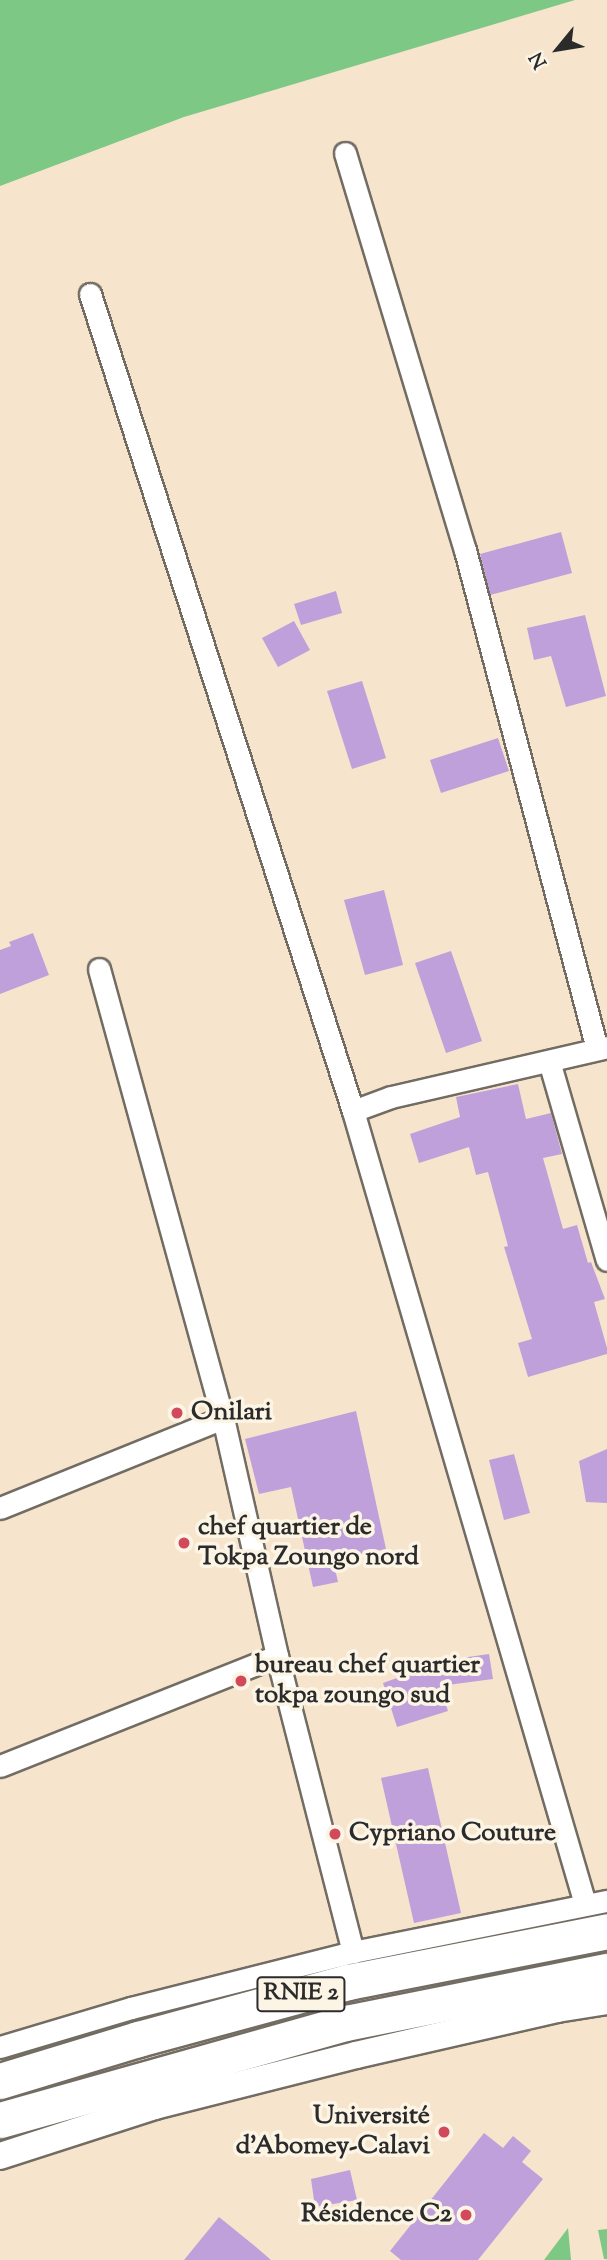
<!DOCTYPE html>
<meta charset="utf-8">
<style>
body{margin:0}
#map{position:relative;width:607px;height:2260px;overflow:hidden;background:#f6e5cc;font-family:"Sorts Mill Goudy",serif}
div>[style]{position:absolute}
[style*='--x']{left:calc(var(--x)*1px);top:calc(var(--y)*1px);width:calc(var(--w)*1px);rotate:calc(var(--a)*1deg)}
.green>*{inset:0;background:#7ec885}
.building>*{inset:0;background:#bfa0da}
.roads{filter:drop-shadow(2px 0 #726c63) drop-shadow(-2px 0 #726c63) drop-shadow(0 2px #726c63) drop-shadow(0 -2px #726c63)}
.minor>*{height:21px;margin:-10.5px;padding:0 10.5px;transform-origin:10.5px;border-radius:10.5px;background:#fff}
.tertiary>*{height:26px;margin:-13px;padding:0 13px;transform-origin:13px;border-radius:13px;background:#fff}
.trunk>*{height:35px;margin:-17.5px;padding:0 17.5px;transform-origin:17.5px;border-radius:17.5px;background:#fff}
.dots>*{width:19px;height:19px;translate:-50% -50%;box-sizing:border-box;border:4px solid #fcf5e5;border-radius:50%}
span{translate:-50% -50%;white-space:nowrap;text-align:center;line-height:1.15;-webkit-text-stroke:7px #fcf5e5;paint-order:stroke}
.shield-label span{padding:2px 5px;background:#fcf5e5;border:2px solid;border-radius:5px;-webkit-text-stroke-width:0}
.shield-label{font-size:24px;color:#2b2b2b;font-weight:700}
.poi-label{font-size:26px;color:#2b2b2b;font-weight:700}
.left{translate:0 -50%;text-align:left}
.right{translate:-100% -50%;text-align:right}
.north{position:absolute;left:523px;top:14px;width:70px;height:70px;-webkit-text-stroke:5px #fcf5e5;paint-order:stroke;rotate:240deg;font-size:19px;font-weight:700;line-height:28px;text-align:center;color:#2b2b2b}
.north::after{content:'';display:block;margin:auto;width:24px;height:32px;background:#2b2b2b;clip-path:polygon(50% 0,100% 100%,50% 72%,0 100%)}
</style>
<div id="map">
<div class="green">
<i style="clip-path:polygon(0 0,575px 0,184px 117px,0 186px)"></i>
<i style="clip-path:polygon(568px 2228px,571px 2260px,544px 2260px)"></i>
<i style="clip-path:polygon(607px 2229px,607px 2259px,604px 2259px,598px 2230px)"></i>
</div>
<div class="building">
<i style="clip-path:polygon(561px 532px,572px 573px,490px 595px,480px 554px)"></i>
<i style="clip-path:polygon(336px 591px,342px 613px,301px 625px,294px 604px)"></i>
<i style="clip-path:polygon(585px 615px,606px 696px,566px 707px,551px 656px,534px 660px,527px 628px)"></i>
<i style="clip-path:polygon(294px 621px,310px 650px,278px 667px,262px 638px)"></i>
<i style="clip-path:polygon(362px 681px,386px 758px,352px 769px,327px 691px)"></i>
<i style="clip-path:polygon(498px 738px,509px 771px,441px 793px,430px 760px)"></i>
<i style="clip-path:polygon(384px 890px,403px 965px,365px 975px,344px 900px)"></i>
<i style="clip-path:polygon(33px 933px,49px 975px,0 994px,0 950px,11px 946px,9px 942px)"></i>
<i style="clip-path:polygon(451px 951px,482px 1041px,446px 1053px,415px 963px)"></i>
<i style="clip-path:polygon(518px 1084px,526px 1119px,551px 1113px,562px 1154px,543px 1158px,563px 1229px,577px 1225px,588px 1263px,591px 1262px,605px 1299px,594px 1302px,607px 1348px,607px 1354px,528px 1377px,518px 1343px,532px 1339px,504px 1247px,508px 1246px,488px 1172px,476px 1175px,469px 1147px,419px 1163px,410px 1134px,460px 1117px,456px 1097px)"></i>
<i style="clip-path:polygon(356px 1411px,386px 1549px,333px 1560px,338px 1582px,313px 1587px,291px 1487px,259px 1494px,245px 1439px)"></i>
<i style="clip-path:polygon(607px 1449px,607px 1503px,586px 1502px,579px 1461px)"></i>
<i style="clip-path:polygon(514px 1454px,530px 1513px,504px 1520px,489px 1460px)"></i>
<i style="clip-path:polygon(489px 1654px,493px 1679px,440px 1686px,448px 1711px,397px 1727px,383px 1683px,447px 1660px)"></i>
<i style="clip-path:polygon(428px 1768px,461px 1913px,414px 1923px,381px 1778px)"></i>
<i style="clip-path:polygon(484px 2133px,503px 2148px,513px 2136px,531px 2151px,522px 2162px,543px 2179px,478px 2260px,401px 2260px,390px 2251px)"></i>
<i style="clip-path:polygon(350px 2170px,357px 2200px,315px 2207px,311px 2179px)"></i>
<i style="clip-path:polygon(219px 2217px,256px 2247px,271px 2260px,184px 2260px)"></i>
</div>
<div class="roads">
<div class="minor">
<i style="--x:345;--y:153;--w:415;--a:73.2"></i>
<i style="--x:465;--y:550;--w:516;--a:75.18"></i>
<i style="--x:90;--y:294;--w:858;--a:72.16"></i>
<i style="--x:353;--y:1111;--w:826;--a:73.69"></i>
<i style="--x:99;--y:969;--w:466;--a:74.6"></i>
<i style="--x:223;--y:1418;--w:244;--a:77.2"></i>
<i style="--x:277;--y:1656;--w:306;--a:75.6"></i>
<i style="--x:549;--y:1061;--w:207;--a:73.8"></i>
<i style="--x:353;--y:1111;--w:40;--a:-20.2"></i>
<i style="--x:391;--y:1097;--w:222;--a:-13"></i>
<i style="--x:0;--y:1508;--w:240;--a:-22"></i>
<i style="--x:0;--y:1766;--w:298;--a:-21.7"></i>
<i style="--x:0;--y:2047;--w:137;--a:-16.6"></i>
<i style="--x:131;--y:2008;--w:229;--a:-14.2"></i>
<i style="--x:353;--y:1952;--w:259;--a:-11.4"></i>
</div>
<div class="tertiary">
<i style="--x:0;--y:2156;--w:163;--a:-17.9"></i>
<i style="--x:155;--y:2106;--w:207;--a:-14.2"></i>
<i style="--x:356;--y:2055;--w:206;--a:-12.9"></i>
<i style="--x:557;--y:2009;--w:51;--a:-9.1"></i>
</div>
<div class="trunk">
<i style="--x:0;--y:2081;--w:144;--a:-16.9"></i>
<i style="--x:138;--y:2039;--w:218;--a:-15.2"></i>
<i style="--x:348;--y:1982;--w:264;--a:-11.1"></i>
<i style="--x:0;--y:2120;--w:359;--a:-15.7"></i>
<i style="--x:346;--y:2023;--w:266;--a:-11.3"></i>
</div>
</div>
<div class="dots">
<i style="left:177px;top:1413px;background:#d1495b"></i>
<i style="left:184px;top:1543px;background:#d1495b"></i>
<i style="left:241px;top:1681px;background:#d1495b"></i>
<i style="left:335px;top:1834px;background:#d1495b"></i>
<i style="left:444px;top:2132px;background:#d1495b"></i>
<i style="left:466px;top:2215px;background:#d1495b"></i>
</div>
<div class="shield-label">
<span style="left:301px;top:1994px">RNIE 2</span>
</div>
<div class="poi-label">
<span class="left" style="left:191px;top:1413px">Onilari</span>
<span class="left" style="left:198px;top:1543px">chef quartier de<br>Tokpa Zoungo nord</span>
<span class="left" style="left:255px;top:1681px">bureau chef quartier<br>tokpa zoungo sud</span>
<span class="left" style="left:349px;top:1834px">Cypriano Couture</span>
<span class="right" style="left:430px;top:2132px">Université<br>d'Abomey-Calavi</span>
<span class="right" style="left:452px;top:2215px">Résidence C2</span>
</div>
<div class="north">N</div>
</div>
